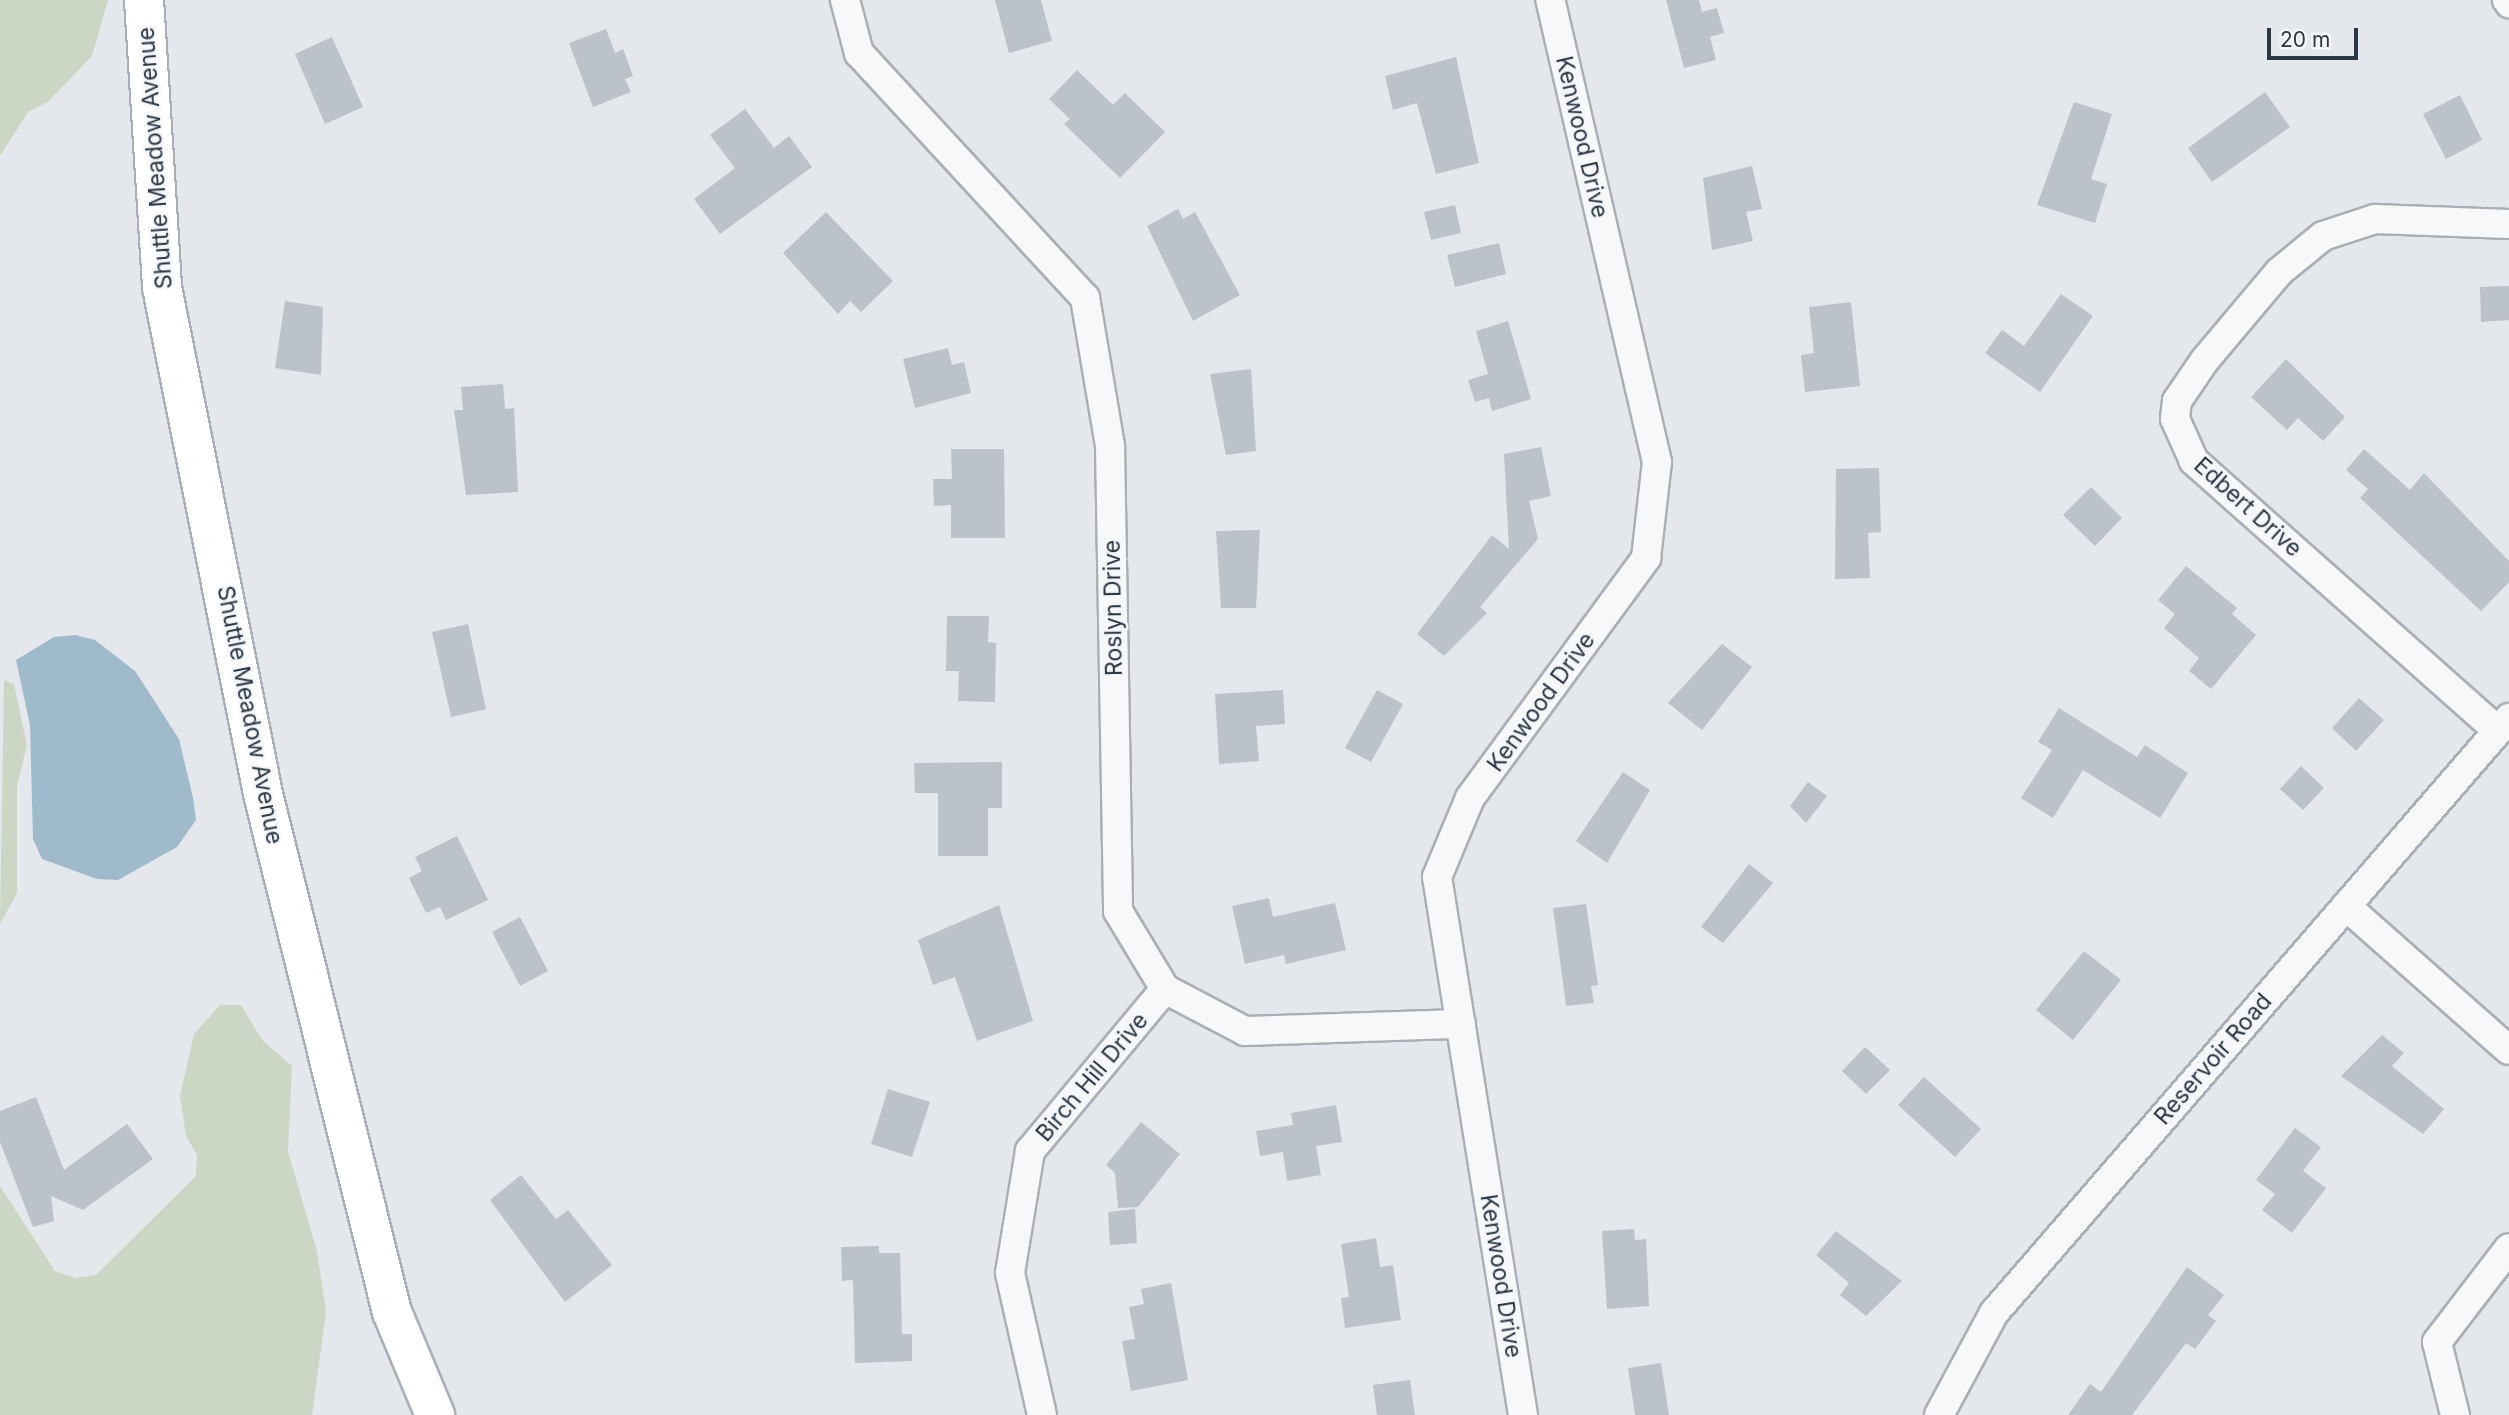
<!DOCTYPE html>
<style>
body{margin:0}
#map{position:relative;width:2509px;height:1415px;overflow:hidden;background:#e4e8ec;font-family:Inter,sans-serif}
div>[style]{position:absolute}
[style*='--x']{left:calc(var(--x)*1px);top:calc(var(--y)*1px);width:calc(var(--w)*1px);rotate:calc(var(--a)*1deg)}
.green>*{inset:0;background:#cbd6c5}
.water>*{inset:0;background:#9fbacb}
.building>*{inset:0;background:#bbc2c9}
.roads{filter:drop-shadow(2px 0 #a9afb6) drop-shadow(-2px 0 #a9afb6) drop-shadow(0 2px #a9afb6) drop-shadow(0 -2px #a9afb6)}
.street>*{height:28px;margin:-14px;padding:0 14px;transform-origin:14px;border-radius:14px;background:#f7f8fa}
.secondary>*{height:38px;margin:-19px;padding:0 19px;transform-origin:19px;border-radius:19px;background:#fff}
span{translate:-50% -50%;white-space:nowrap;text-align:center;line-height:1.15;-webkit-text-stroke:5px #f4f6f9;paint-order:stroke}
.street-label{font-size:23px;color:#2b3744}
.scale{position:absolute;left:2267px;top:28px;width:91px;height:32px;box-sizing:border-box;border:4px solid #2b3744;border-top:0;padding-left:9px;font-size:21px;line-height:24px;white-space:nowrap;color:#2b3744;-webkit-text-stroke:5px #f4f6f9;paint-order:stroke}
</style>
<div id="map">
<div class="green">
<i style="clip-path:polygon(0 0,108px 0,92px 56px,48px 102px,28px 112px,0 156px)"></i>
<i style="clip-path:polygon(4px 680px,14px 684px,27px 745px,17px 786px,17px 893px,0 924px)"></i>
<i style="clip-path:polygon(220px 1005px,241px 1005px,262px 1040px,292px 1066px,288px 1152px,317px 1251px,326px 1312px,312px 1415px,0 1415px,0 1186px,55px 1271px,75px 1278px,96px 1275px,196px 1176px,197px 1155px,186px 1136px,180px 1096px,194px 1034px)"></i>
</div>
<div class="water">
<i style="clip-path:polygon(75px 635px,95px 640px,135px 671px,179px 739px,193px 798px,196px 820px,177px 847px,118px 880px,97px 879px,42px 859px,33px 839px,30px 725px,16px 660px,54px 637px)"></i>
</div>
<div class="building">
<i style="clip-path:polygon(995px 0,1041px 0,1052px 41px,1009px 53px)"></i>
<i style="clip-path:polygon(1666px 0,1699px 0,1702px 12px,1717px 8px,1724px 33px,1710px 37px,1716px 60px,1684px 68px)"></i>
<i style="clip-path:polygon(606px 29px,615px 53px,623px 49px,633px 76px,625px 79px,631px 92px,593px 107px,569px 43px)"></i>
<i style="clip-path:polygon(332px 37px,363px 107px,325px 124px,295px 54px)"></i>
<i style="clip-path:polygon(1456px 57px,1479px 163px,1436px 174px,1417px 103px,1393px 110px,1385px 76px)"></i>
<i style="clip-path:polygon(1077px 70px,1113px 105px,1125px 93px,1165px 132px,1120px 178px,1064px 124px,1070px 119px,1049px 99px)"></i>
<i style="clip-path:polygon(2265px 92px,2290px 127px,2212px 182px,2188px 148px)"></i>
<i style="clip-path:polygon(2460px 95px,2482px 140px,2446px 159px,2423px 114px)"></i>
<i style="clip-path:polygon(2074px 102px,2112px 114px,2091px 179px,2107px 184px,2095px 223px,2037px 205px)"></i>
<i style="clip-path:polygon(745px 109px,774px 148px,789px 136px,812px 167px,720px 234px,694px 199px,735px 168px,710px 135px)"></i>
<i style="clip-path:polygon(1752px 166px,1762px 209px,1746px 212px,1753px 241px,1712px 250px,1703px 178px)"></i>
<i style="clip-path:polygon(1455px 205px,1461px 233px,1431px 240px,1424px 212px)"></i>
<i style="clip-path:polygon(1178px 209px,1183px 219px,1195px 212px,1240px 295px,1193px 321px,1147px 226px)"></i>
<i style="clip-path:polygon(826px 212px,893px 281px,861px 312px,850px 301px,838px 314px,783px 253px)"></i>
<i style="clip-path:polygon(1499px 243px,1506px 274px,1455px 287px,1447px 255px)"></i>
<i style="clip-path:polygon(2509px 286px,2509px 320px,2481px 322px,2480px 287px)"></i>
<i style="clip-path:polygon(2061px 294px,2093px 316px,2040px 392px,1985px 353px,2002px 330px,2024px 346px)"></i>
<i style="clip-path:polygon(285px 301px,323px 307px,321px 375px,275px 368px)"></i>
<i style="clip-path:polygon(1851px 302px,1860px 386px,1805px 392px,1801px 355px,1814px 353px,1809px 307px)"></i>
<i style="clip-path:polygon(1508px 321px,1531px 399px,1492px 411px,1489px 398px,1475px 402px,1468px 380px,1488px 374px,1476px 331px)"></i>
<i style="clip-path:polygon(948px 348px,952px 365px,964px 362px,971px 393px,915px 408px,903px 359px)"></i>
<i style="clip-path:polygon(2286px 359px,2345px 417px,2323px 441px,2298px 418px,2287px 430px,2251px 397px)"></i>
<i style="clip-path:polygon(1251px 369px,1256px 451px,1226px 455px,1210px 374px)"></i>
<i style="clip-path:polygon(503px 384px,505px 409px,514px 408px,518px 492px,466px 495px,454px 410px,463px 410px,461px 387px)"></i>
<i style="clip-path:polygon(1541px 447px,1551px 496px,1529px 501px,1538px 539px,1480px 607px,1487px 613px,1444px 656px,1417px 634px,1492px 535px,1509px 549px,1504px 454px)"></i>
<i style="clip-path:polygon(951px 449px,1004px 449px,1005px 538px,951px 538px,951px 505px,934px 506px,933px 479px,952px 479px)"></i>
<i style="clip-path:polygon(2364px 449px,2410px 490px,2424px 473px,2509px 561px,2509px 582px,2481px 611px,2360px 498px,2368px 489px,2346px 470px)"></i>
<i style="clip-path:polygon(1879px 468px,1881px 532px,1868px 533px,1870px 578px,1835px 579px,1836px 469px)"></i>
<i style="clip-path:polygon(2091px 487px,2122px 518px,2095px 546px,2063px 515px)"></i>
<i style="clip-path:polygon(1260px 530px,1256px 608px,1221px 608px,1216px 531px)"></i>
<i style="clip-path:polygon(2186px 566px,2237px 608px,2232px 614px,2256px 635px,2211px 689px,2189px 671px,2199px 658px,2164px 628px,2175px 614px,2158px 600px)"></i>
<i style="clip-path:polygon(947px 616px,989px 616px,988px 642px,996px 643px,995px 702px,958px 701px,959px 671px,946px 671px)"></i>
<i style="clip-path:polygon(468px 624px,486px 709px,451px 717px,432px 632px)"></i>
<i style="clip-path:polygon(1722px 644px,1752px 667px,1702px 730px,1668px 703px)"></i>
<i style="clip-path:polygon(1283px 690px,1285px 724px,1256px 726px,1259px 761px,1219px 764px,1215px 694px)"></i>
<i style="clip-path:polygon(1377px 690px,1403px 704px,1371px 762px,1345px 748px)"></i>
<i style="clip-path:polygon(2359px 698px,2384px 720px,2356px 751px,2332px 728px)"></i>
<i style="clip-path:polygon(2059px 708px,2137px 757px,2145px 745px,2188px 773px,2160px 818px,2083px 770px,2053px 818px,2021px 798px,2052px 750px,2038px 742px)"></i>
<i style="clip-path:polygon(1002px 762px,1002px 808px,988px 808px,988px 856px,938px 856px,938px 793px,915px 793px,914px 763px)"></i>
<i style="clip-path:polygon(2301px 766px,2324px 788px,2303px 810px,2280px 789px)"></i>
<i style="clip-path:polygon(1623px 772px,1650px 790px,1607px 863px,1576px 841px)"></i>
<i style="clip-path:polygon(1808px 782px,1827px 796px,1806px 823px,1790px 806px)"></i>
<i style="clip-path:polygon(457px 836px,488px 900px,446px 920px,440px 907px,426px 913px,409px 878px,422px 871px,415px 857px)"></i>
<i style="clip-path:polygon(1749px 864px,1773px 883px,1723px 943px,1701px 927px)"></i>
<i style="clip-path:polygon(1269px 898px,1273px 917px,1335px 903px,1346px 950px,1286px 964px,1284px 955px,1245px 964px,1232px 906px)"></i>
<i style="clip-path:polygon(1586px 904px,1598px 985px,1591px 986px,1594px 1003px,1566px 1006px,1553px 908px)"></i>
<i style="clip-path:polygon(999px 905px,1033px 1021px,977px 1041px,955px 977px,933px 985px,918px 940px)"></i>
<i style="clip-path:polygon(520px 917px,548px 971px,520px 986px,492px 932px)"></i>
<i style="clip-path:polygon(2084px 951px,2121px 980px,2073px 1040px,2036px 1010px)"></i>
<i style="clip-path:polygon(2382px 1035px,2404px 1053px,2392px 1066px,2444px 1109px,2423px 1134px,2341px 1076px)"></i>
<i style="clip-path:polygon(1865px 1047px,1890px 1070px,1866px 1094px,1842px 1071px)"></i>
<i style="clip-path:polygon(1924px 1077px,1981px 1129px,1955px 1157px,1898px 1105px)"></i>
<i style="clip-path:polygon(888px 1089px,930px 1102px,912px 1157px,871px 1144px)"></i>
<i style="clip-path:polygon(36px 1097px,64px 1170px,127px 1124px,153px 1159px,83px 1210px,51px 1196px,54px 1221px,33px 1227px,0 1142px,0 1111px)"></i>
<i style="clip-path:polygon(1336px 1105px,1342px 1142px,1316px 1146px,1321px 1175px,1287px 1181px,1283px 1152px,1260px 1156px,1256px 1131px,1293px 1125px,1291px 1113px)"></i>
<i style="clip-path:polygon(1141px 1122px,1180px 1154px,1138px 1207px,1118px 1208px,1115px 1173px,1106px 1165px)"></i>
<i style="clip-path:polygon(2295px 1128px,2321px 1147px,2303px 1171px,2326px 1188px,2292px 1233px,2262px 1210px,2275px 1194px,2256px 1180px)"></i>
<i style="clip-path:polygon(521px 1175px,556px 1219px,568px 1210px,612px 1265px,565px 1302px,490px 1200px)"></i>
<i style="clip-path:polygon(1135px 1209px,1137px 1243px,1110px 1245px,1108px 1212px)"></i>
<i style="clip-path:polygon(1634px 1229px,1635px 1240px,1646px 1239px,1649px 1306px,1607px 1309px,1602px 1231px)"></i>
<i style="clip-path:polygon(1836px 1231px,1902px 1281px,1866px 1316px,1840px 1295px,1849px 1283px,1816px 1255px)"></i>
<i style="clip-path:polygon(1376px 1238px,1380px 1267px,1393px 1265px,1401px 1320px,1345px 1328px,1341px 1298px,1349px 1297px,1341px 1244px)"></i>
<i style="clip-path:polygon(879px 1246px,879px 1253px,900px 1253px,902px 1334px,912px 1334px,912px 1361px,855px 1363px,853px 1280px,842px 1281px,841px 1247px)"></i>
<i style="clip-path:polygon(2187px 1267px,2224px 1295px,2208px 1315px,2216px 1321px,2195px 1349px,2186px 1343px,2132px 1415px,2068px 1415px,2090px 1384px,2101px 1392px)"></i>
<i style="clip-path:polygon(1171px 1283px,1188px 1380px,1131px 1391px,1122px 1341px,1135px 1339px,1129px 1307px,1144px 1304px,1141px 1289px)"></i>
<i style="clip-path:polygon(1661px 1363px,1669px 1415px,1635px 1415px,1628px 1368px)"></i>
<i style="clip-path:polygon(1410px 1380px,1415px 1415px,1377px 1415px,1373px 1385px)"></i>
</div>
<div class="roads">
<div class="street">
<i style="--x:845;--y:0;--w:55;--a:75.2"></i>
<i style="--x:859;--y:53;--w:333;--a:47.3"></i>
<i style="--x:1085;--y:298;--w:150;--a:80.4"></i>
<i style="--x:1110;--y:446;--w:465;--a:89"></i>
<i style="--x:1118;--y:911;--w:91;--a:58.9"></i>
<i style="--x:1165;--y:989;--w:90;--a:27.7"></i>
<i style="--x:1245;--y:1031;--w:216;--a:-1.9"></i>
<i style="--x:2507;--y:0;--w:4;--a:56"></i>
<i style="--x:2498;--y:731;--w:407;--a:-138.4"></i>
<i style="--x:2194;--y:461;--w:46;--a:-114.3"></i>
<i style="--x:2175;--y:419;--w:18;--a:-84"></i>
<i style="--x:2177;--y:401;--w:50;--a:-55.7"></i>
<i style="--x:2205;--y:360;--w:115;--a:-49.9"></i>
<i style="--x:2279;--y:272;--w:57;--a:-39.3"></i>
<i style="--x:2323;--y:236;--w:55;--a:-18.1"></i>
<i style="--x:2375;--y:219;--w:134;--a:2.1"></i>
<i style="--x:2346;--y:906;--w:217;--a:41.5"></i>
<i style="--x:1042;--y:1415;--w:146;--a:-102.7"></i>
<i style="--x:1010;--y:1273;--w:124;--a:-80.7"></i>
<i style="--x:1030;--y:1151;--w:211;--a:-50.2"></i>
<i style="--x:1523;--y:1415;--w:545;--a:-99.08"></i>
<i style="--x:1437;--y:877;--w:86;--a:-67.3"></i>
<i style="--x:1470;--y:798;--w:298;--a:-53.7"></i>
<i style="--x:1646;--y:558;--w:97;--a:-83.5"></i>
<i style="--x:1657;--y:462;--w:474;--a:-103"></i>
<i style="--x:1939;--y:1415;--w:116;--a:-61.7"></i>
<i style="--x:1994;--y:1313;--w:787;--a:-49.12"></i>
<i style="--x:2455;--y:1415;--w:75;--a:-103.9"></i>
<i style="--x:2437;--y:1342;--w:118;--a:-52.5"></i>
</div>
<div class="secondary">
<i style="--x:144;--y:0;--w:288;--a:86.4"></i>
<i style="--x:162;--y:287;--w:517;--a:78.73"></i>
<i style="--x:263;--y:794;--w:534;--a:76.02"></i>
<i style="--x:392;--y:1312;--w:112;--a:67.3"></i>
</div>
</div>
<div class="street-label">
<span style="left:1582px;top:137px;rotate:77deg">Kenwood Drive</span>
<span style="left:155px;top:158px;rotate:-94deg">Shuttle Meadow Avenue</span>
<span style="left:2248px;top:507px;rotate:42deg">Edbert Drive</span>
<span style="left:1113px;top:608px;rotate:-91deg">Roslyn Drive</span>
<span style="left:1541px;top:702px;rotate:-54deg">Kenwood Drive</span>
<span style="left:250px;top:715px;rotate:79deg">Shuttle Meadow Avenue</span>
<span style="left:2213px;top:1059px;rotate:-49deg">Reservoir Road</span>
<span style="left:1092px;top:1077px;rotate:-50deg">Birch Hill Drive</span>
<span style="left:1501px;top:1276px;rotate:81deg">Kenwood Drive</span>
</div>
<div class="scale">20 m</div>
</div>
